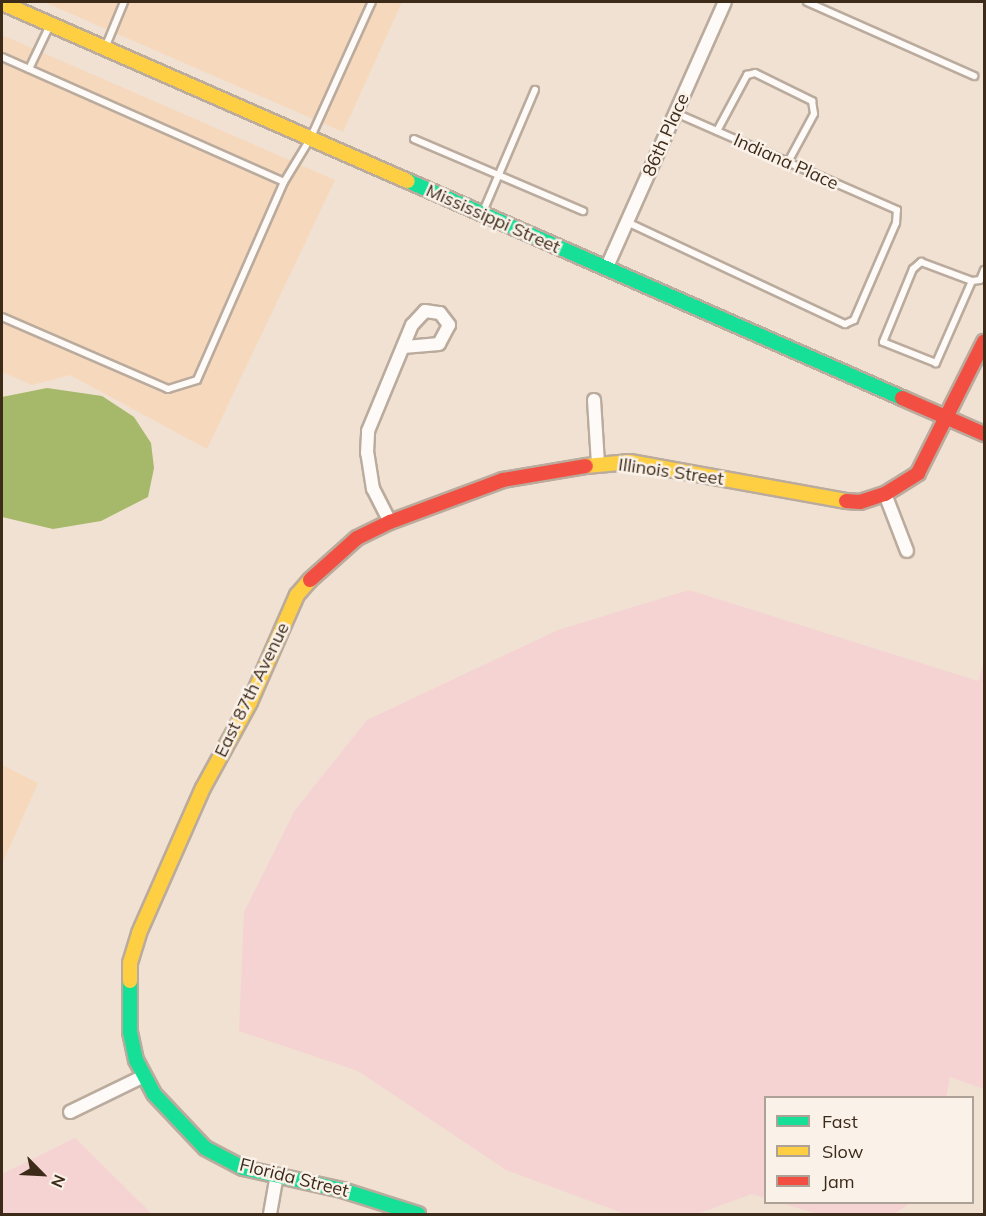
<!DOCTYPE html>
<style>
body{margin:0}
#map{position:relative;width:986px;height:1216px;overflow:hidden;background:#f0e1d3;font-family:Mulish,sans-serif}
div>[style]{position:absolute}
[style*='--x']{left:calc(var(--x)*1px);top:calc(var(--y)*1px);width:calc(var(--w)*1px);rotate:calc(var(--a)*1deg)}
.built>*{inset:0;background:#f6d8bc}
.green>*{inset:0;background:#f5d3d2}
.water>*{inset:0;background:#a6b869}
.roads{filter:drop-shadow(2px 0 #baab9d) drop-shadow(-2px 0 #baab9d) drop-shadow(0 2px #baab9d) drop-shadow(0 -2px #baab9d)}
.lane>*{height:6px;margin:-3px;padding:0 3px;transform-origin:3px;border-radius:3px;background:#fdfaf8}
.street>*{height:12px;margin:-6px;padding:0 6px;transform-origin:6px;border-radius:6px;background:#fdfaf8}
.fast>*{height:14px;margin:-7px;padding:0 7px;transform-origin:7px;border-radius:7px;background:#16e098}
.slow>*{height:14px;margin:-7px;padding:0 7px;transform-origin:7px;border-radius:7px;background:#ffcf43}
.jam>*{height:14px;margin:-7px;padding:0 7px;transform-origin:7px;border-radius:7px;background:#f24e42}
span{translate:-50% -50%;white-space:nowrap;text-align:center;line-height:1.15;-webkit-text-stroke:5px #faf1e8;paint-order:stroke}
.street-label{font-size:18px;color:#3d2b1a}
.frame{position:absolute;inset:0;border:3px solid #3d2b1a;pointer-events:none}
.legend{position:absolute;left:764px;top:1096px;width:210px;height:108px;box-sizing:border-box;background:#faf1e8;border:2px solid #aea296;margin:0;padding:8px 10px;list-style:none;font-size:18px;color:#3d2b1a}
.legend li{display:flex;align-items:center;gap:12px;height:30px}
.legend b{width:30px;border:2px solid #aea296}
.north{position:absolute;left:12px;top:1144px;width:60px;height:60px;-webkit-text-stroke:4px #faf1e8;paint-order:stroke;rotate:114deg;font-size:16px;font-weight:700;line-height:24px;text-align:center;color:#3d2b1a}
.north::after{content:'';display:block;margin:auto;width:21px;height:27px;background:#3d2b1a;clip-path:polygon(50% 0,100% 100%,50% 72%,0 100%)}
</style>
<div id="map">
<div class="built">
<i style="clip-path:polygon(44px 2px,402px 2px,343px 132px)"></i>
<i style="clip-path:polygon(2px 35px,335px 180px,207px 449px,70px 375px,32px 385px,2px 372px)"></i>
<i style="clip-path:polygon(2px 765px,38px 783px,2px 864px)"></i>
</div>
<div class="green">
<i style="clip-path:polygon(689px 590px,978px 681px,984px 661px,984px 1089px,950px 1077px,946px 1097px,766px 1098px,765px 1198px,752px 1194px,697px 1214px,625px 1214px,506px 1170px,358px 1071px,239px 1031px,244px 912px,295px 810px,367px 720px,558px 630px)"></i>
<i style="clip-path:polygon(75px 1138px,152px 1214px,2px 1214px,2px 1174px)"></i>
<i style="clip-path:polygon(780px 1203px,910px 1203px,894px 1214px,819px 1214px)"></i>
</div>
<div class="water">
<i style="clip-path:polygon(47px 388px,102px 396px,134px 417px,151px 443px,154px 468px,148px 497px,101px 521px,53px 529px,2px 517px,2px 397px)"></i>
</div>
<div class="roads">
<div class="lane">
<i style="--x:807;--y:2;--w:183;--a:23.9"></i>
<i style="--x:105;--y:48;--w:50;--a:-67.6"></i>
<i style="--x:2;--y:57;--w:308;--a:23.9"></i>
<i style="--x:29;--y:69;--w:49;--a:-64.5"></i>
<i style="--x:717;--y:131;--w:64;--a:-61.8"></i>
<i style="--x:747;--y:75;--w:8;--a:-14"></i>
<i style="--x:755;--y:73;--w:64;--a:26.2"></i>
<i style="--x:812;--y:101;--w:13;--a:81"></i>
<i style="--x:814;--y:114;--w:55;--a:118.4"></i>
<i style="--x:414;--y:139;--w:184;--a:23.1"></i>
<i style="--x:482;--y:214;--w:135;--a:-66.9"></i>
<i style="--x:627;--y:222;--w:241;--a:25.1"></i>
<i style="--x:845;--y:324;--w:10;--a:-24"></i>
<i style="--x:854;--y:320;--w:106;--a:-66.6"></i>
<i style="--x:896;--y:223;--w:13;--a:-86"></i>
<i style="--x:897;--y:210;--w:241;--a:-156.3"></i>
<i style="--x:972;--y:281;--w:90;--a:113.7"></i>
<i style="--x:936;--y:363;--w:57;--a:-158.4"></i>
<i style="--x:883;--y:342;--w:79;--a:-67.7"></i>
<i style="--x:913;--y:269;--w:11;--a:-41"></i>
<i style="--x:921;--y:262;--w:54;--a:20.4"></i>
<i style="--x:972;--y:281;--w:8;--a:-7"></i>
<i style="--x:980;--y:280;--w:11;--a:-68"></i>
<i style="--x:2;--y:317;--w:181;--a:23.4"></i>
<i style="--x:168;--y:389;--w:30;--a:-17"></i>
<i style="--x:197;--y:380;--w:216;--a:-66.3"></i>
<i style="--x:284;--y:182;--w:50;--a:-58.8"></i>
<i style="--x:310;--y:139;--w:150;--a:-65.7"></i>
</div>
<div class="street">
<i style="--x:606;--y:269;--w:292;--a:-66"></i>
<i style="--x:594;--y:400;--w:64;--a:86.4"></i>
<i style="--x:885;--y:494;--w:61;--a:68.9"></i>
<i style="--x:390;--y:522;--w:37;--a:-117"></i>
<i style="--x:373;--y:489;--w:36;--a:-99"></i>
<i style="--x:367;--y:453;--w:22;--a:-87"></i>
<i style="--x:368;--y:431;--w:115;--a:-67.5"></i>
<i style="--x:412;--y:325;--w:19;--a:-47"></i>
<i style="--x:425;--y:311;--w:15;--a:8"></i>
<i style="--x:440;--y:313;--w:15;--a:53"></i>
<i style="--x:449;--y:325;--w:21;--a:118"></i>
<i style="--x:439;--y:344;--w:33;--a:175"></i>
<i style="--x:70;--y:1112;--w:82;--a:-25.9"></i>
<i style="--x:270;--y:1214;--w:39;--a:-80"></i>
</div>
<div class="fast">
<i style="--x:408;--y:181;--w:540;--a:23.71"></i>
<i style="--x:130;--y:981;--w:51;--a:90"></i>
<i style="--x:130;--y:1032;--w:29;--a:78"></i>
<i style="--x:136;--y:1060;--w:38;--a:62"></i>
<i style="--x:154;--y:1094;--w:74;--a:46.6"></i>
<i style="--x:205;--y:1148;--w:43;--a:27.8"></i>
<i style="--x:243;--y:1168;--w:101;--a:12.5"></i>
<i style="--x:342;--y:1190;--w:80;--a:17.5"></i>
</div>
<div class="slow">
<i style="--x:2;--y:3;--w:443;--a:23.7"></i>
<i style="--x:586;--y:466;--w:44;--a:-5.2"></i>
<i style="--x:630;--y:462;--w:219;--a:10.2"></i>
<i style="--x:130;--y:981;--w:18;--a:-90"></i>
<i style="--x:130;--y:963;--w:31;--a:-73"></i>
<i style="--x:139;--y:933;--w:158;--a:-66.2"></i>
<i style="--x:203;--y:788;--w:98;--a:-61.3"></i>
<i style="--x:250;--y:702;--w:117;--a:-66.3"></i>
<i style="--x:297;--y:595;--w:20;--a:-49"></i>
</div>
<div class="jam">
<i style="--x:902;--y:398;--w:90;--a:23.7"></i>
<i style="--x:846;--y:501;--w:14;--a:4"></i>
<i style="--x:860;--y:502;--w:26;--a:-18"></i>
<i style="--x:885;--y:494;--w:39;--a:-32"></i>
<i style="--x:918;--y:473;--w:147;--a:-63.3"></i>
<i style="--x:310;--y:580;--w:63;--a:-41.8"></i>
<i style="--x:357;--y:538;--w:37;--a:-26"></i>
<i style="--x:390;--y:522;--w:121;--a:-20.4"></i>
<i style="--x:503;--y:480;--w:84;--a:-9.6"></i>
</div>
</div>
<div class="street-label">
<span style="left:666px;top:135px;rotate:-66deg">86th Place</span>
<span style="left:786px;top:162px;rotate:24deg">Indiana Place</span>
<span style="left:493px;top:219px;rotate:24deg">Mississippi Street</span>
<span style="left:671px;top:472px;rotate:8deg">Illinois Street</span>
<span style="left:252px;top:690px;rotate:-64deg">East 87th Avenue</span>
<span style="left:294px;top:1178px;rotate:14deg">Florida Street</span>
</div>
<div class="frame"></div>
<ul class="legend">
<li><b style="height:8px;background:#16e098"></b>Fast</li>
<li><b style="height:8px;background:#ffcf43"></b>Slow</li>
<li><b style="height:8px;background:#f24e42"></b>Jam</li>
</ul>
<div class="north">N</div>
</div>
